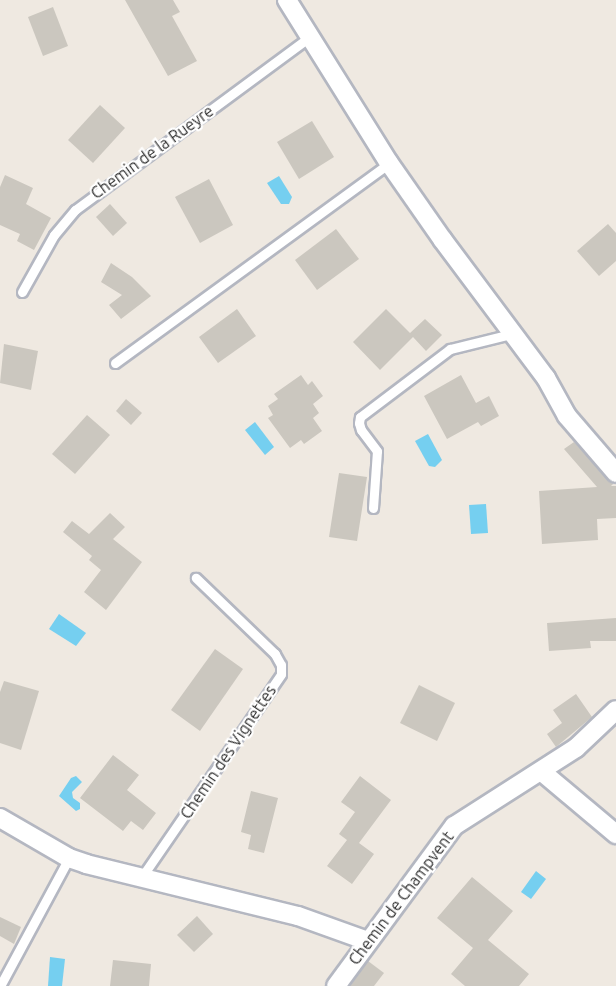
<!DOCTYPE html>
<style>
body{margin:0}
#map{position:relative;width:616px;height:986px;overflow:hidden;background:#efe9e1;font-family:Ubuntu,sans-serif}
div>[style]{position:absolute}
[style*='--x']{left:calc(var(--x)*1px);top:calc(var(--y)*1px);width:calc(var(--w)*1px);rotate:calc(var(--a)*1deg)}
.water>*{inset:0;background:#75cff0}
.building>*{inset:0;background:#cbc7bf}
.roads{filter:drop-shadow(2px 0 #b4b7c1) drop-shadow(-2px 0 #b4b7c1) drop-shadow(0 2px #b4b7c1) drop-shadow(0 -2px #b4b7c1)}
.service>*{height:9px;margin:-4.5px;padding:0 4.5px;transform-origin:4.5px;border-radius:4.5px;background:#fff}
.minor>*{height:18px;margin:-9px;padding:0 9px;transform-origin:9px;border-radius:9px;background:#fff}
span{translate:-50% -50%;white-space:nowrap;text-align:center;line-height:1.15;-webkit-text-stroke:4.5px #fff;paint-order:stroke}
.street-label{font-size:16px;color:#2e2e2e}
</style>
<div id="map">
<div class="water">
<i style="clip-path:polygon(279px 176px,292px 197px,289px 204px,281px 204px,267px 183px)"></i>
<i style="clip-path:polygon(255px 422px,274px 447px,265px 455px,245px 430px)"></i>
<i style="clip-path:polygon(428px 434px,442px 460px,435px 467px,429px 466px,415px 441px)"></i>
<i style="clip-path:polygon(486px 504px,488px 533px,471px 534px,469px 505px)"></i>
<i style="clip-path:polygon(59px 614px,86px 633px,76px 646px,49px 629px)"></i>
<i style="clip-path:polygon(76px 776px,82px 782px,72px 792px,73px 798px,80px 803px,80px 809px,76px 811px,59px 796px,71px 778px)"></i>
<i style="clip-path:polygon(536px 871px,546px 879px,531px 899px,521px 892px)"></i>
<i style="clip-path:polygon(50px 957px,65px 959px,62px 986px,48px 986px)"></i>
</div>
<div class="building">
<i style="clip-path:polygon(125px 0,173px 0,180px 12px,172px 16px,197px 61px,168px 76px)"></i>
<i style="clip-path:polygon(53px 7px,68px 46px,43px 56px,28px 17px)"></i>
<i style="clip-path:polygon(100px 105px,125px 128px,93px 163px,68px 140px)"></i>
<i style="clip-path:polygon(312px 121px,334px 157px,299px 179px,277px 142px)"></i>
<i style="clip-path:polygon(5px 175px,33px 188px,26px 204px,51px 218px,34px 250px,17px 241px,20px 234px,0 225px,0 187px)"></i>
<i style="clip-path:polygon(209px 179px,233px 225px,200px 243px,175px 197px)"></i>
<i style="clip-path:polygon(110px 204px,127px 223px,113px 236px,96px 217px)"></i>
<i style="clip-path:polygon(608px 224px,616px 233px,616px 261px,599px 276px,577px 251px)"></i>
<i style="clip-path:polygon(336px 229px,359px 259px,317px 290px,295px 260px)"></i>
<i style="clip-path:polygon(111px 263px,132px 277px,151px 296px,121px 319px,109px 305px,122px 295px,101px 282px)"></i>
<i style="clip-path:polygon(237px 309px,256px 336px,218px 363px,199px 337px)"></i>
<i style="clip-path:polygon(386px 309px,410px 333px,425px 319px,442px 335px,426px 351px,413px 337px,380px 370px,353px 342px)"></i>
<i style="clip-path:polygon(4px 344px,38px 351px,31px 390px,0 383px)"></i>
<i style="clip-path:polygon(301px 375px,308px 385px,312px 381px,323px 396px,313px 404px,319px 413px,313px 418px,322px 431px,304px 444px,301px 440px,290px 448px,268px 418px,273px 415px,268px 406px,278px 399px,274px 394px)"></i>
<i style="clip-path:polygon(461px 375px,476px 403px,489px 396px,499px 416px,481px 426px,478px 422px,447px 439px,424px 396px)"></i>
<i style="clip-path:polygon(126px 399px,142px 413px,131px 425px,116px 411px)"></i>
<i style="clip-path:polygon(87px 415px,110px 435px,75px 474px,52px 454px)"></i>
<i style="clip-path:polygon(574px 442px,613px 484px,611px 486px,616px 486px,616px 518px,597px 519px,598px 540px,542px 544px,539px 491px,597px 487px,564px 449px)"></i>
<i style="clip-path:polygon(339px 473px,367px 477px,357px 541px,329px 537px)"></i>
<i style="clip-path:polygon(110px 513px,125px 527px,113px 539px,142px 562px,106px 610px,84px 592px,101px 570px,89px 560px,92px 556px,63px 532px,72px 521px,89px 534px)"></i>
<i style="clip-path:polygon(616px 618px,616px 641px,590px 641px,591px 648px,549px 651px,547px 623px)"></i>
<i style="clip-path:polygon(215px 649px,243px 669px,200px 731px,171px 710px)"></i>
<i style="clip-path:polygon(4px 681px,39px 691px,21px 750px,0 743px,0 692px)"></i>
<i style="clip-path:polygon(419px 685px,455px 703px,437px 741px,400px 723px)"></i>
<i style="clip-path:polygon(576px 694px,592px 717px,556px 747px,547px 734px,562px 723px,553px 710px)"></i>
<i style="clip-path:polygon(113px 755px,139px 775px,127px 790px,156px 813px,143px 830px,131px 821px,123px 831px,80px 798px)"></i>
<i style="clip-path:polygon(360px 776px,391px 800px,359px 843px,374px 854px,352px 884px,327px 866px,347px 840px,339px 834px,355px 812px,341px 802px)"></i>
<i style="clip-path:polygon(251px 791px,278px 798px,264px 853px,248px 849px,251px 835px,241px 832px)"></i>
<i style="clip-path:polygon(472px 877px,513px 911px,488px 940px,529px 974px,519px 986px,465px 986px,451px 974px,473px 948px,437px 918px)"></i>
<i style="clip-path:polygon(197px 916px,213px 934px,194px 952px,177px 935px)"></i>
<i style="clip-path:polygon(0 917px,21px 927px,14px 944px,0 936px)"></i>
<i style="clip-path:polygon(113px 960px,151px 964px,149px 986px,110px 986px)"></i>
<i style="clip-path:polygon(368px 961px,384px 973px,374px 986px,350px 986px)"></i>
</div>
<div class="roads">
<div class="service">
<i style="--x:22;--y:292;--w:65;--a:-60.7"></i>
<i style="--x:54;--y:235;--w:33;--a:-50"></i>
<i style="--x:75;--y:210;--w:292;--a:-36.4"></i>
<i style="--x:115;--y:363;--w:339;--a:-36.1"></i>
<i style="--x:373;--y:508;--w:57;--a:-86"></i>
<i style="--x:377;--y:451;--w:26;--a:-127"></i>
<i style="--x:361;--y:430;--w:7;--a:-106"></i>
<i style="--x:359;--y:423;--w:6;--a:-81"></i>
<i style="--x:360;--y:417;--w:113;--a:-37.1"></i>
<i style="--x:450;--y:349;--w:63;--a:-13.8"></i>
<i style="--x:141;--y:878;--w:247;--a:-55.5"></i>
<i style="--x:281;--y:674;--w:9;--a:-90"></i>
<i style="--x:281;--y:665;--w:13;--a:-119"></i>
<i style="--x:275;--y:654;--w:110;--a:-136.1"></i>
<i style="--x:0;--y:986;--w:145;--a:-61.7"></i>
</div>
<div class="minor">
<i style="--x:287;--y:0;--w:192;--a:58"></i>
<i style="--x:389;--y:163;--w:93;--a:55.1"></i>
<i style="--x:442;--y:239;--w:174;--a:53.2"></i>
<i style="--x:546;--y:378;--w:43;--a:61.1"></i>
<i style="--x:567;--y:416;--w:75;--a:49.3"></i>
<i style="--x:542;--y:772;--w:97;--a:40"></i>
<i style="--x:0;--y:818;--w:80;--a:30.1"></i>
<i style="--x:69;--y:858;--w:18;--a:19"></i>
<i style="--x:86;--y:864;--w:218;--a:13.8"></i>
<i style="--x:298;--y:916;--w:74;--a:19.7"></i>
<i style="--x:336;--y:986;--w:199;--a:-53.6"></i>
<i style="--x:454;--y:826;--w:145;--a:-32.6"></i>
<i style="--x:576;--y:748;--w:55;--a:-43.5"></i>
</div>
</div>
<div class="street-label">
<span style="left:152px;top:152px;rotate:-36deg">Chemin de la Rueyre</span>
<span style="left:228px;top:752px;rotate:-56deg">Chemin des Vignettes</span>
<span style="left:401px;top:898px;rotate:-53deg">Chemin de Champvent</span>
</div>
</div>
